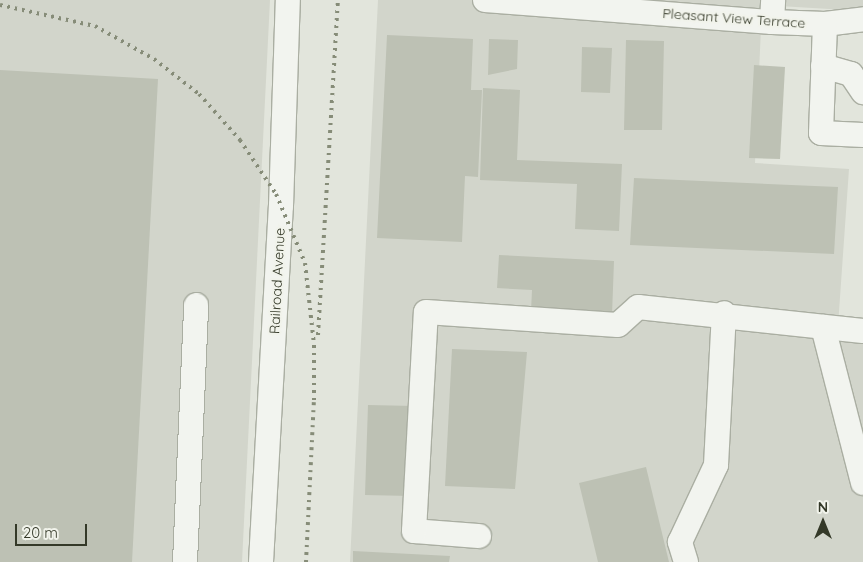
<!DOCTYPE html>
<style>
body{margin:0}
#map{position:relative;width:863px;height:562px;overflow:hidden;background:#e2e5dc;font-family:Quicksand,sans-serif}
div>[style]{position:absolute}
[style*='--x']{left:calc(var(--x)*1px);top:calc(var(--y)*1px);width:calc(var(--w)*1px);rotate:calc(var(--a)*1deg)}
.built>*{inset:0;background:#d2d5cb}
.building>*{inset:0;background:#bdc1b4}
.roads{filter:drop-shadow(1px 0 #aaaea2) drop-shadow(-1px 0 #aaaea2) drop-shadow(0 1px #aaaea2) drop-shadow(0 -1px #aaaea2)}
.minor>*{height:24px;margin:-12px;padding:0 12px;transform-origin:12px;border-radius:12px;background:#f2f4ef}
.rail>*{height:4px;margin-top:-2px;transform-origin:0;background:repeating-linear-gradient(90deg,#868c78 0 2.5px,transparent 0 7.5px)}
span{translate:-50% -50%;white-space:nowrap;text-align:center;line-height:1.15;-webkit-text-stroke:4.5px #f1f3eb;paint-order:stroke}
.street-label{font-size:14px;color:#343928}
.north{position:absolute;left:798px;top:497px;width:50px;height:50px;-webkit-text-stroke:4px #f1f3eb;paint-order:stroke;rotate:0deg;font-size:14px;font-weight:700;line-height:20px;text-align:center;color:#343928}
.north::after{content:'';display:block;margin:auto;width:18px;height:22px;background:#343928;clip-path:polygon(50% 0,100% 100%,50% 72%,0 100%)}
.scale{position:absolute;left:15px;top:524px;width:72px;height:22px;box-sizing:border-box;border:2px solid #343928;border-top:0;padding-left:6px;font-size:15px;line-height:18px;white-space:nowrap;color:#343928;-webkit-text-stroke:4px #f1f3eb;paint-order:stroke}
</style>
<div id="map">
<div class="built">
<i style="clip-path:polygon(0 0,270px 0,242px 562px,0 562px)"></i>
<i style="clip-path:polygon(378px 0,863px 0,863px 11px,762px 5px,755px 163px,849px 169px,837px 340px,863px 342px,863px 562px,350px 562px)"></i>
</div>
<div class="building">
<i style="clip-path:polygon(387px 35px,473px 39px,471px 90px,482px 90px,478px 177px,465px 176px,462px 242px,377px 238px)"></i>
<i style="clip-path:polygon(489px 39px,518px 40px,517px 69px,488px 75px)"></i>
<i style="clip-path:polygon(626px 40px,664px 41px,662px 130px,624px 130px)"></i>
<i style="clip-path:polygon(582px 47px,612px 48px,610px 93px,581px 92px)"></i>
<i style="clip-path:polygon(754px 65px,785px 67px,780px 159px,749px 158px)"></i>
<i style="clip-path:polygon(0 70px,158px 79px,132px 562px,0 562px)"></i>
<i style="clip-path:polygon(483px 88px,520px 90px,517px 160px,622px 164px,619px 231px,575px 229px,577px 184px,480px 180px)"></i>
<i style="clip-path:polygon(634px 178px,838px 187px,834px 254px,630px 245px)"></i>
<i style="clip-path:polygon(499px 255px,614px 261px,612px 315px,531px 311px,532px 290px,497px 288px)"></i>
<i style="clip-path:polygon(452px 349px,527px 352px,515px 489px,445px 486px)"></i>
<i style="clip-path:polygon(368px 405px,414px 406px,411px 496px,365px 495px)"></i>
<i style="clip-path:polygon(646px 467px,669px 562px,598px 562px,579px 483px)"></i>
<i style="clip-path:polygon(353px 551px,450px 556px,449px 562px,353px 562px)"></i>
</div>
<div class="roads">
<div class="minor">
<i style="--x:485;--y:0;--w:288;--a:4.4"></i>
<i style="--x:772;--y:22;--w:53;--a:2.2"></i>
<i style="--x:825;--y:24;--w:38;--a:-7"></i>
<i style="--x:772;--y:22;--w:22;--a:-87"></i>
<i style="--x:825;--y:24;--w:109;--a:92.1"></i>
<i style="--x:821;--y:133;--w:42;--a:2.7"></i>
<i style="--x:823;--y:66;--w:29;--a:16"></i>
<i style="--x:851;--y:74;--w:22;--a:56"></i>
<i style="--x:823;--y:327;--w:161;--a:75.6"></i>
<i style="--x:479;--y:536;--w:65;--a:-175.6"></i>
<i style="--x:414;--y:531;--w:219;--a:-86.9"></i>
<i style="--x:426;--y:312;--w:192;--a:3.9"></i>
<i style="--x:618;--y:325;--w:27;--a:-42"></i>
<i style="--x:638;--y:307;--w:226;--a:6.1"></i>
<i style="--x:185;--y:562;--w:257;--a:-87.5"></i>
<i style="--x:261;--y:562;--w:357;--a:-86.8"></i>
<i style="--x:281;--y:206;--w:206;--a:-88.1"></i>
<i style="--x:686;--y:562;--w:21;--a:-107"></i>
<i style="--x:680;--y:542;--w:85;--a:-64.9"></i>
<i style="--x:716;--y:465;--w:152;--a:-87"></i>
</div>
</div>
<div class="rail">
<i style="--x:0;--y:5;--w:97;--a:12.5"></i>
<i style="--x:95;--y:26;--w:68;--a:29.2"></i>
<i style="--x:154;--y:59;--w:57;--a:37.9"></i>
<i style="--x:199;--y:94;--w:62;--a:48.3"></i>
<i style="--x:240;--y:140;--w:65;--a:56.3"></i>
<i style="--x:276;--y:194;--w:75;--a:67.2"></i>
<i style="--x:305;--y:263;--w:82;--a:83.7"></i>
<i style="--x:314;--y:345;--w:59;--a:90"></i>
<i style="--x:318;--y:335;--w:336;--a:-86.6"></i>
<i style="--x:306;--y:562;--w:165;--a:-87.2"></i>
</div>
<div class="street-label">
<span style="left:734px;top:18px;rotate:4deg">Pleasant View Terrace</span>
<span style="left:277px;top:281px;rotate:-87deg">Railroad Avenue</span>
</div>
<div class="north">N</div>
<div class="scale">20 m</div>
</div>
